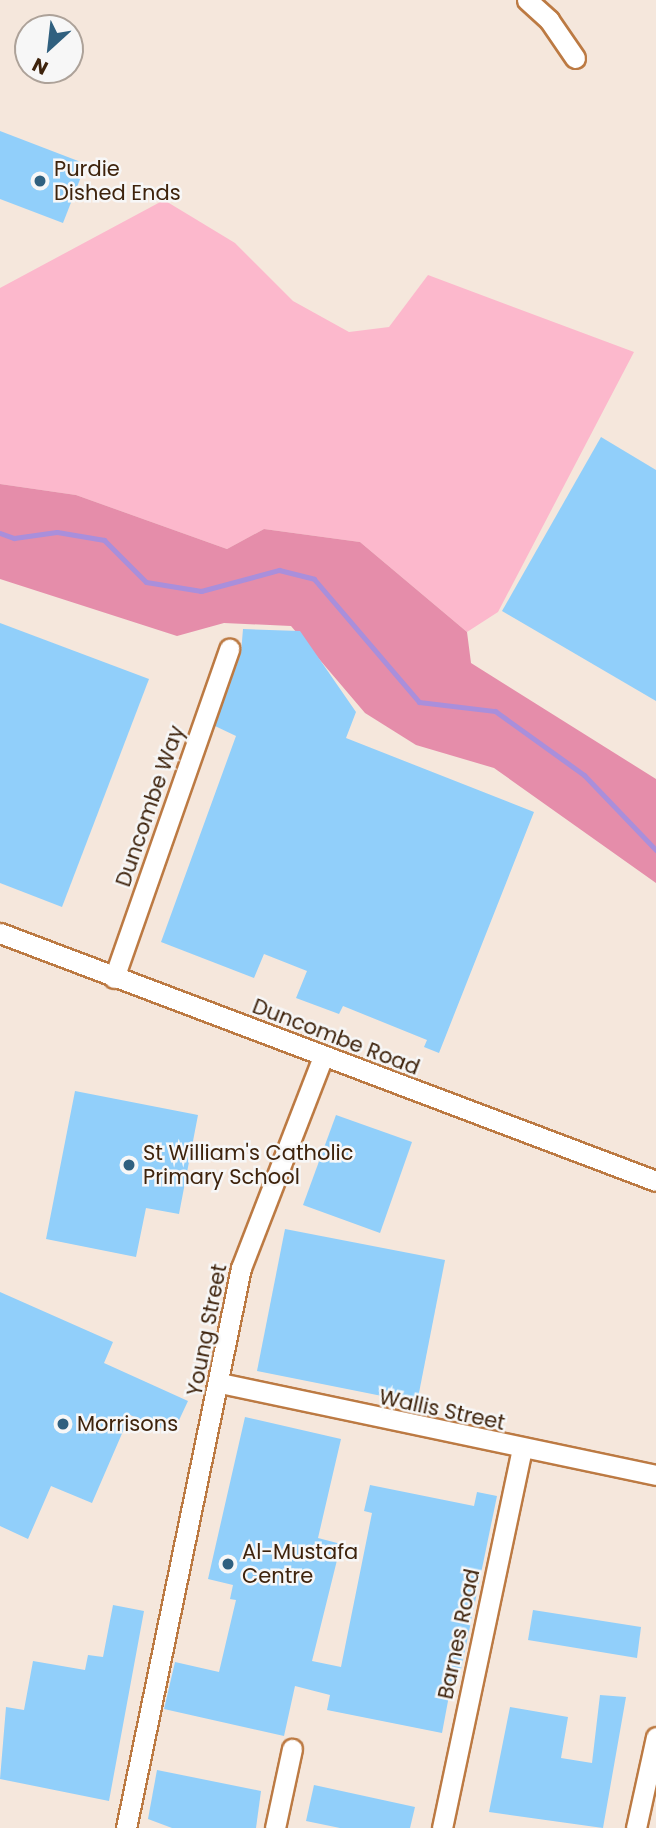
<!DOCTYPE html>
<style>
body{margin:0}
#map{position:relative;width:656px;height:1828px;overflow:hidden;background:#f5e7dc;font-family:Poppins,sans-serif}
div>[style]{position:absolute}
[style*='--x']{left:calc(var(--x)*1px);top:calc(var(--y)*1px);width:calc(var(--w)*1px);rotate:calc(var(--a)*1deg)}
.green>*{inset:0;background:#fcb8cc}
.forest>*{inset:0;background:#e58daa}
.stream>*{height:5px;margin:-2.5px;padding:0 2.5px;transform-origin:2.5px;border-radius:2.5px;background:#a98fdb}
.building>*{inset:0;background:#91cffa}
.roads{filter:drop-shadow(2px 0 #bc7a43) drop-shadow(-2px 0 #bc7a43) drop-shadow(0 2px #bc7a43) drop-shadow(0 -2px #bc7a43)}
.minor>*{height:19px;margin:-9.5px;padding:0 9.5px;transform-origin:9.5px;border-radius:9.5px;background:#fff}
.dots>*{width:19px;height:19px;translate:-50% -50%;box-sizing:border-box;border:4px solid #f7f7f7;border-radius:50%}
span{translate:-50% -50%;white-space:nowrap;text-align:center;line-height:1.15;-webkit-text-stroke:5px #f7f7f7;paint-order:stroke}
.poi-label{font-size:21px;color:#3e230c}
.left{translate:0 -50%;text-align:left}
.street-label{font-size:21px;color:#3e230c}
.north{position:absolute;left:14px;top:14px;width:70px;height:70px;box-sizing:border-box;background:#f7f7f7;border:2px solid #ada299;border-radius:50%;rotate:207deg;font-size:19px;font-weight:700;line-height:28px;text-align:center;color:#3e230c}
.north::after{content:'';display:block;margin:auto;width:24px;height:32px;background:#30607f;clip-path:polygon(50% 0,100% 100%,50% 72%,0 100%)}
</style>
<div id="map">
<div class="green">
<i style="clip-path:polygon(164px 200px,235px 243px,293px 301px,349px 332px,389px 327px,428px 275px,634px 352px,498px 612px,467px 632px,360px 542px,264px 529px,227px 549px,76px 495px,0 484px,0 288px)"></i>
</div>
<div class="forest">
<i style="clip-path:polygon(0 484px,76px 495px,227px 549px,264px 529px,360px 542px,467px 632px,471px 663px,656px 779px,656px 883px,494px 768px,416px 745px,365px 713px,291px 626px,224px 623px,177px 636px,0 579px)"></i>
</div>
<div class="stream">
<i style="--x:0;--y:533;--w:15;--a:20"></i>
<i style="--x:14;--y:538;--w:43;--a:-7.9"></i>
<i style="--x:57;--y:532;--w:48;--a:9.7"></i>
<i style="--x:104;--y:540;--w:59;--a:45"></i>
<i style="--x:146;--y:582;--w:56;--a:9.3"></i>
<i style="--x:201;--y:591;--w:81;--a:-15.1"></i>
<i style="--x:279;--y:570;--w:36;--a:14"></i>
<i style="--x:314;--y:579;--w:162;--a:49.5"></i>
<i style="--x:419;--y:702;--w:77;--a:6.8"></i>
<i style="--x:495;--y:711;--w:110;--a:35.7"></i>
<i style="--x:584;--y:775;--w:104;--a:46.2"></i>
</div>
<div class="building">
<i style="clip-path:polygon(0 131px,86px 164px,63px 223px,0 199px)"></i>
<i style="clip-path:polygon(601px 437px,656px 470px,656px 701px,502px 611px)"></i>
<i style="clip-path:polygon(0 623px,149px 679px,62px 907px,0 883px)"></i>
<i style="clip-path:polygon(243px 629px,300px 631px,356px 712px,346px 738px,534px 812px,439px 1053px,424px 1047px,427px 1040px,343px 1006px,339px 1014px,296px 998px,307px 971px,264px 954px,254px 978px,161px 942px,236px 736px,215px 726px,241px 653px)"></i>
<i style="clip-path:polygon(75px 1091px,198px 1115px,179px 1214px,146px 1208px,136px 1257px,46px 1239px)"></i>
<i style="clip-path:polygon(336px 1115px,412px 1142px,380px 1233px,303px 1205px)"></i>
<i style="clip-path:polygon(285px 1229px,445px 1260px,417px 1403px,257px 1371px)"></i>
<i style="clip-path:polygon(0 1292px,113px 1342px,104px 1363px,188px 1401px,173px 1433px,130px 1415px,92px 1503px,51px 1486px,28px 1539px,0 1526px)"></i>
<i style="clip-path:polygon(245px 1417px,341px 1439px,318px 1538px,341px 1544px,312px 1661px,341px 1667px,372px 1513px,364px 1511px,370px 1485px,474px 1506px,477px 1492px,497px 1496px,461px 1670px,454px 1669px,442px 1733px,327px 1710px,330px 1695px,295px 1686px,284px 1736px,164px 1709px,175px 1662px,219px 1672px,236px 1600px,230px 1599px,233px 1585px,208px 1579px)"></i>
<i style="clip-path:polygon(113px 1605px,144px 1611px,109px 1801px,0 1779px,6px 1707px,24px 1710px,33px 1661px,85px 1670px,88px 1655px,103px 1657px)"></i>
<i style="clip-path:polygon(533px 1610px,641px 1627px,637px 1658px,528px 1640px)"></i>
<i style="clip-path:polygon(600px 1695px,626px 1697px,603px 1828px,489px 1812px,510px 1707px,568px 1717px,561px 1758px,592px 1763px)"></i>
<i style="clip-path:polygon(157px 1770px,261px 1791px,256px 1828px,172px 1828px,148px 1819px)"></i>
<i style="clip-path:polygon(314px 1785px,415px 1807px,410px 1828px,340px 1828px,306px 1821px)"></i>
</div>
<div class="roads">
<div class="minor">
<i style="--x:527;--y:0;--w:30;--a:42"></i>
<i style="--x:549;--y:20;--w:46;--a:55.6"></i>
<i style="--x:0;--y:933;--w:701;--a:20.71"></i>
<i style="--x:114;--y:978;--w:349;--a:-70.7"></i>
<i style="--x:220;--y:1383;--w:446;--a:11.9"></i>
<i style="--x:126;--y:1828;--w:572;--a:-78.4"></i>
<i style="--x:241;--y:1268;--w:226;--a:-68.8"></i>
<i style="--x:275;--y:1828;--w:81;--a:-77.9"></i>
<i style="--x:442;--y:1828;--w:386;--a:-78.1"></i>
<i style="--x:636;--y:1828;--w:93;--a:-77.6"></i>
</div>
</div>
<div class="dots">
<i style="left:40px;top:181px;background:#30607f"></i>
<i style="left:129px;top:1165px;background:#30607f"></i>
<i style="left:63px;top:1424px;background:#30607f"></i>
<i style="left:228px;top:1564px;background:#30607f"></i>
</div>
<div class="poi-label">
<span class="left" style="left:54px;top:181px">Purdie<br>Dished Ends</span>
<span class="left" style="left:143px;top:1165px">St William's Catholic<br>Primary School</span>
<span class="left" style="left:77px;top:1424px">Morrisons</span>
<span class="left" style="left:242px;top:1564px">Al-Mustafa<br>Centre</span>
</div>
<div class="street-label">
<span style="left:150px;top:806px;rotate:-71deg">Duncombe Way</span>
<span style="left:336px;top:1037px;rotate:21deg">Duncombe Road</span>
<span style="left:207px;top:1330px;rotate:-79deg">Young Street</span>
<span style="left:442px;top:1410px;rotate:12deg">Wallis Street</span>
<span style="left:459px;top:1634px;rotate:-78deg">Barnes Road</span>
</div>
<div class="north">N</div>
</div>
